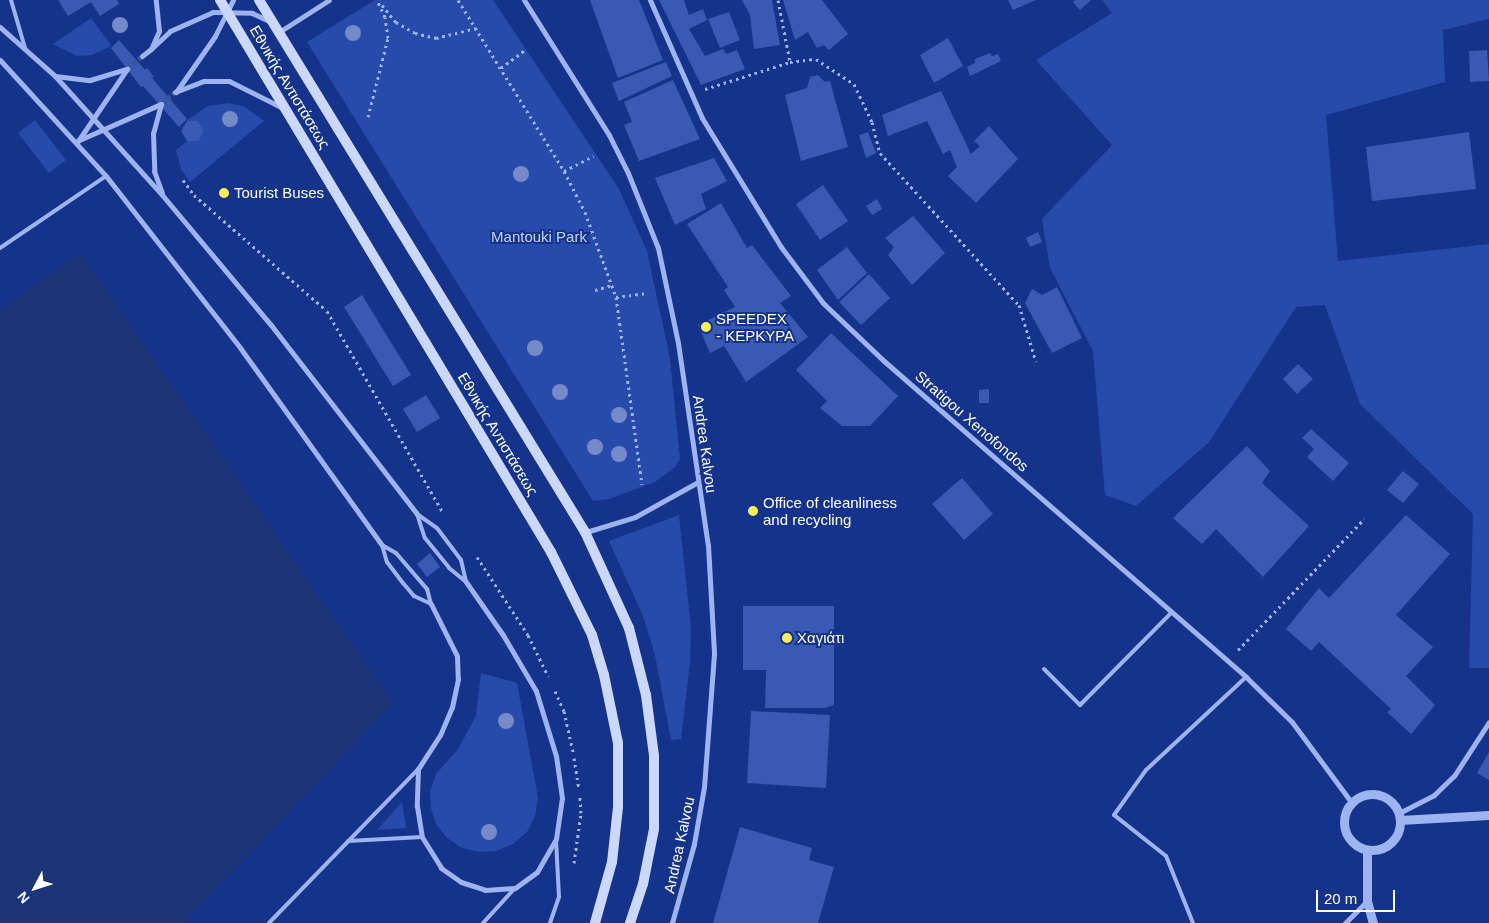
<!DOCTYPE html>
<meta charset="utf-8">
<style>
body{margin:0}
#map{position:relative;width:1489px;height:923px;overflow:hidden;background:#15338b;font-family:Helvetica,sans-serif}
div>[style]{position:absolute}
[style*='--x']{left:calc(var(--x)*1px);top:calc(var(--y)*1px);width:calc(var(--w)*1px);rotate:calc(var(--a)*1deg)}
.green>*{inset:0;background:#274baa}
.water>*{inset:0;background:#1d3476}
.building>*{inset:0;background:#3959b2}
.minor-tunnel>*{height:5px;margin-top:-2.5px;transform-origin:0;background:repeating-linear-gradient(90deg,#38529c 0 5px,transparent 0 7.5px)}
.path>*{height:3px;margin-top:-1.5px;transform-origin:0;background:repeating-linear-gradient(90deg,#9db4f0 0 2.5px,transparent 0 6.5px)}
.service>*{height:4px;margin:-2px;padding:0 2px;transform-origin:2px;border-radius:2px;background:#9db4f0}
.minor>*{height:5px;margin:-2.5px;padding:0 2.5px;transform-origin:2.5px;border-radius:2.5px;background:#9db4f0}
.tertiary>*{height:9px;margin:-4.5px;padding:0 4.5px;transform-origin:4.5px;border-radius:4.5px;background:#9db4f0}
.tertiary>.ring{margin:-4.5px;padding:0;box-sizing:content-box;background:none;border:9px solid #9db4f0;border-radius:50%}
.secondary>*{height:10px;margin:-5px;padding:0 5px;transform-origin:5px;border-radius:5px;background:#cbd7fb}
.trees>*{width:16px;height:16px;margin:-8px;border-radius:50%;background:#758bc9}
.dots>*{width:14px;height:14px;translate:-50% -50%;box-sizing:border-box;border:2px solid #15338b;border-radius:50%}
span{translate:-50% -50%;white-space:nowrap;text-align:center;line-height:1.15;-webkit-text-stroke:4px #15338b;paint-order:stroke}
.street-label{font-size:15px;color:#fff}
.poi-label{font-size:15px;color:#fff}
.left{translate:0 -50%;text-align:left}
.park-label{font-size:15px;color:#c4d3fb}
.north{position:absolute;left:10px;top:863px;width:50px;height:50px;-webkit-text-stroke:4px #15338b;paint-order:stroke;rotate:230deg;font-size:14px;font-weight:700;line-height:20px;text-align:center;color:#fff}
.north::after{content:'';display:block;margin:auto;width:18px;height:22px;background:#fff;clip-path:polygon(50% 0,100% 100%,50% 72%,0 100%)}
.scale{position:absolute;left:1316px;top:890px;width:79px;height:22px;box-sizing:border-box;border:2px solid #fff;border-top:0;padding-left:6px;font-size:15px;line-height:18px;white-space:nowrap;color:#fff;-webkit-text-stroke:4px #15338b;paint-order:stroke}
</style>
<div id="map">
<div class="green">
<i style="clip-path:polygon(375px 0,493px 0,619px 189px,647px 251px,670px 359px,680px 459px,675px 467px,655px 482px,609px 499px,593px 501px,307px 42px)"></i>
<i style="clip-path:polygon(1102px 0,1489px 0,1489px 19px,1443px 30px,1445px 82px,1326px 115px,1338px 261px,1489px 244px,1489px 668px,1469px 668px,1473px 514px,1360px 404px,1325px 305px,1296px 307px,1209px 442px,1136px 506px,1105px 495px,1093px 351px,1050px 268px,1042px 219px,1112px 145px,1036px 60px,1112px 13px)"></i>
<i style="clip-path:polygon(91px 18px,111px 45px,105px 49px,92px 55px,77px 56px,53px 44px)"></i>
<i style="clip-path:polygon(229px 103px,245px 107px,264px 121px,190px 182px,181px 169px,176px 150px,187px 141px,199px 141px,204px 131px,198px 121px,186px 121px,208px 106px)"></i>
<i style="clip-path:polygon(35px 120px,66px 160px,49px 173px,18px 133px)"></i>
<i style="clip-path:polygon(679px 515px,691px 628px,690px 662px,681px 739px,671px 740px,655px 655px,643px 616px,609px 541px)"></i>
<i style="clip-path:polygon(481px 673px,517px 683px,538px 798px,535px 816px,527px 832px,513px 844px,496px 851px,478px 852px,460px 847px,446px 837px,436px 824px,431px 808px,430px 791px,436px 774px,458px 749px,476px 716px)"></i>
<i style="clip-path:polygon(402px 802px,406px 828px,377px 830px)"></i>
</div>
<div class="water">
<i style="clip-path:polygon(80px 253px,393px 703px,184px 923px,0 923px,0 311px)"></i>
</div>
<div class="building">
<i style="clip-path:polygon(58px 0,117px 0,119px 4px,100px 16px,91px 2px,68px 16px)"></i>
<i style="clip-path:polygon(590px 0,639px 0,663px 60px,618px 78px)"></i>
<i style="clip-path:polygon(659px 0,684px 0,689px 15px,703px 9px,707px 20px,689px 29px,705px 56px,723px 49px,726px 54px,737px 50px,745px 69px,701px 85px)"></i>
<i style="clip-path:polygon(742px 0,772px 0,780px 45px,754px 49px,750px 15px)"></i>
<i style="clip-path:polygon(783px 0,822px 0,848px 34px,829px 50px,824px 45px,817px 48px,808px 32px,795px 40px)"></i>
<i style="clip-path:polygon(1008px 0,1036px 0,1013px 10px)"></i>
<i style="clip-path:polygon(1075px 0,1091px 0,1080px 10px,1073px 2px)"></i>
<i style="clip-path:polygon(729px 12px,740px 40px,720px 48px,708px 19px)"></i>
<i style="clip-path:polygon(948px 38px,963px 66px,934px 83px,920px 55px)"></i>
<i style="clip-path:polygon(119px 40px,145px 70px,147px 68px,154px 77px,152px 78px,187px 119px,179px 127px,143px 86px,141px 87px,111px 48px)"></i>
<i style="clip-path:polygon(1487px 50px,1489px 81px,1470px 82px,1469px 51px)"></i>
<i style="clip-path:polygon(990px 53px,992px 56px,998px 54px,1001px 61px,970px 76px,967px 67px,975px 63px,975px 59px)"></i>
<i style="clip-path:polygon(666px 62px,672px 76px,619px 101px,612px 83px)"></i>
<i style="clip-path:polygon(818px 75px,825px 82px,830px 81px,848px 147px,801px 161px,785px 95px,807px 88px,810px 77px)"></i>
<i style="clip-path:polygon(673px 80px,700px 139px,639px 161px,624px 125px,632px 122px,624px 102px)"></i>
<i style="clip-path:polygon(941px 91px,971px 154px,980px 146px,974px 141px,989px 126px,1018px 159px,976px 203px,948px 176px,957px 167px,950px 150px,943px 154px,927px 121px,888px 136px,882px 115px)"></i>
<i style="clip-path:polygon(187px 121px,198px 121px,204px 131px,199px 141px,187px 141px,181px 131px)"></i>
<i style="clip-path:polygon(868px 132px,876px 153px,866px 158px,859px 135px)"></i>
<i style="clip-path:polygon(1469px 132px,1476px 189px,1372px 201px,1366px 147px)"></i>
<i style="clip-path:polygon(714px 158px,727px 181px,701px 194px,706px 209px,675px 225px,655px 178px)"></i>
<i style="clip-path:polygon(823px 185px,848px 221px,820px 240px,796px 204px)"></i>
<i style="clip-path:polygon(877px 199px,882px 209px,872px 215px,866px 206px)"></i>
<i style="clip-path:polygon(721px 203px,747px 248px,752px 245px,791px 296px,780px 303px,808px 337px,746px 382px,724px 346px,710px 353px,698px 325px,735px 307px,724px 290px,728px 287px,687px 224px)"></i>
<i style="clip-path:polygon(913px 216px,945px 253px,912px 285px,888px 255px,894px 247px,885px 238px)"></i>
<i style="clip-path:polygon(1038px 232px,1042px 242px,1030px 247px,1026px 238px)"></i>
<i style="clip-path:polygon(847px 247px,867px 273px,838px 300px,817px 270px)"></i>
<i style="clip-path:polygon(869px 274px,890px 298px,861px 325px,839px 302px)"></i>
<i style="clip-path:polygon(1057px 287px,1082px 338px,1052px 353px,1025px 303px,1032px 289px,1042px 295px)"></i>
<i style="clip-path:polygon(362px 295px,411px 375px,393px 386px,344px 307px)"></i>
<i style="clip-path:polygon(831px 333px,898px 396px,870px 426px,842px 426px,820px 408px,827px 401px,796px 370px)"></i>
<i style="clip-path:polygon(1298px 364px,1313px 379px,1297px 394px,1283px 379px)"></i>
<i style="clip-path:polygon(989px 389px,989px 403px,979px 403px,979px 390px)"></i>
<i style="clip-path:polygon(426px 395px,440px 418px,417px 432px,403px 409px)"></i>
<i style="clip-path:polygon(1311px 429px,1349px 463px,1333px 481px,1307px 457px,1314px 449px,1302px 438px)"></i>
<i style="clip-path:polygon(1247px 446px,1270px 471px,1262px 483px,1309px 526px,1263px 577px,1216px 529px,1202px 544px,1173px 518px)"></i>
<i style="clip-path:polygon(1403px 471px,1419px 484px,1403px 503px,1387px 490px)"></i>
<i style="clip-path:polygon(962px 478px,993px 514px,964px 540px,932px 504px)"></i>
<i style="clip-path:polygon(1406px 515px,1450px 554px,1396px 615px,1433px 647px,1406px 676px,1435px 705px,1411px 734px,1387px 712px,1391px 709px,1319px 642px,1311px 651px,1286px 629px,1319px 588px,1329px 598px)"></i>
<i style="clip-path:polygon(430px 553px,440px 567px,427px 577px,417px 564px)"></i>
<i style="clip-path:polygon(743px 606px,834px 606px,834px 705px,825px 708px,765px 708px,766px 670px,743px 670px)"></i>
<i style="clip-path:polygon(751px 711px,830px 715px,826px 788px,747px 783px)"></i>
<i style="clip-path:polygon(1489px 752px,1489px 780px,1477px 773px)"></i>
<i style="clip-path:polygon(740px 827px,812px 848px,809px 860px,834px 867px,818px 923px,713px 923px)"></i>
</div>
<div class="minor-tunnel">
<i style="--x:127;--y:69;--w:20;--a:-41"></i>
<i style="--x:161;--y:104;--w:18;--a:-41"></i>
</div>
<div class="path">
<i style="--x:458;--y:0;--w:201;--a:58.2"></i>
<i style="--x:564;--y:171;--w:46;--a:62.9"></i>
<i style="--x:585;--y:212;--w:90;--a:70"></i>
<i style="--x:616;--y:297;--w:189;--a:82.1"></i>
<i style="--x:778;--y:0;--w:63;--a:79"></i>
<i style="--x:382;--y:5;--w:22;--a:51"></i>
<i style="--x:396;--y:22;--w:22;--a:30"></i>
<i style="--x:415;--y:33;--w:22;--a:13"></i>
<i style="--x:436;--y:38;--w:41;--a:-14"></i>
<i style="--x:501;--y:68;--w:30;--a:-37"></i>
<i style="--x:705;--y:89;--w:89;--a:-17.6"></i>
<i style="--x:790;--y:62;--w:26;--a:-7"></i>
<i style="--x:816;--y:59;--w:45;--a:33.3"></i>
<i style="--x:854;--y:84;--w:42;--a:64.7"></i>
<i style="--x:872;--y:122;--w:32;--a:76"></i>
<i style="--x:880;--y:153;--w:206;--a:47.6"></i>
<i style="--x:1019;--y:305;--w:59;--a:73.4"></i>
<i style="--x:368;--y:117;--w:81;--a:-75.8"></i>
<i style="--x:388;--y:38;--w:21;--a:-98"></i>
<i style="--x:385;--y:17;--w:19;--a:-115"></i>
<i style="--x:564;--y:171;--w:33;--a:-27"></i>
<i style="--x:183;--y:180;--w:19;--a:54"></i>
<i style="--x:194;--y:195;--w:176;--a:41.1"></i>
<i style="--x:327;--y:311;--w:233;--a:60.1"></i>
<i style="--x:595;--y:290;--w:18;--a:-16"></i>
<i style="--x:616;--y:297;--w:32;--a:-7"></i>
<i style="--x:477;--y:557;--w:93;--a:56.8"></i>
<i style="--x:528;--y:635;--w:46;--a:64"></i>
<i style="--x:1238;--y:650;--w:182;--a:-46.1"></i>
<i style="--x:555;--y:691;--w:22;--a:66"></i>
<i style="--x:564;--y:711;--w:42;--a:77.6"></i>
<i style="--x:574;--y:758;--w:31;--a:81"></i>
<i style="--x:574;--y:863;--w:50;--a:-82"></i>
<i style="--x:581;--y:813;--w:16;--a:-94"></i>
</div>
<div class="service">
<i style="--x:11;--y:0;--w:50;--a:73.7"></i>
<i style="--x:0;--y:248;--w:128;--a:-34.2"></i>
<i style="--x:417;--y:514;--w:24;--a:35"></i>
<i style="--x:437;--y:528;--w:40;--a:53"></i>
<i style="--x:461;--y:560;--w:23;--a:77"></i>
<i style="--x:417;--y:514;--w:25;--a:72"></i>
<i style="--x:425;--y:538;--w:38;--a:51"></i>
<i style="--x:449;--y:568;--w:22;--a:39"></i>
<i style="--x:382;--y:545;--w:18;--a:74"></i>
<i style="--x:387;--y:562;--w:26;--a:53"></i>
<i style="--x:403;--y:583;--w:17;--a:50"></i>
<i style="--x:414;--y:596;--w:19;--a:25"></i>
<i style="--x:382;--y:545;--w:16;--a:30"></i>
<i style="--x:396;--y:553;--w:48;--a:49.3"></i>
<i style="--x:427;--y:589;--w:16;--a:75"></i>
<i style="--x:1044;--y:669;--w:51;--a:45"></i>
<i style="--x:1080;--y:705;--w:129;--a:-45.3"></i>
<i style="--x:348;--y:841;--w:74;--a:-3.1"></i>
<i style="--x:269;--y:923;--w:214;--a:-45.9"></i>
<i style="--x:483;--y:923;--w:47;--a:-47.6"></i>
<i style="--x:550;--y:923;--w:28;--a:-71"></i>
<i style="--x:559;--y:897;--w:58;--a:-93"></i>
<i style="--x:1193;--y:923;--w:72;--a:-111.9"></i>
<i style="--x:1166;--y:856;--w:66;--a:-141.7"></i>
<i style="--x:1114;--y:815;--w:55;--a:-54.6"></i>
<i style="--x:1146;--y:770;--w:137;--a:-42.9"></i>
</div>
<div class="minor">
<i style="--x:524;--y:0;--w:160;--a:57.8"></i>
<i style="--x:609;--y:135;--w:42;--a:63.4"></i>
<i style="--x:628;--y:173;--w:81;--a:68.2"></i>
<i style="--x:658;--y:248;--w:97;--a:78.1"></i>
<i style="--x:678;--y:343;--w:204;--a:81.6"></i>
<i style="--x:708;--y:545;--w:109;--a:86.8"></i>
<i style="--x:714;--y:654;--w:133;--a:94.3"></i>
<i style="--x:704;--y:787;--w:58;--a:100"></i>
<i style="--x:694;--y:844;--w:82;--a:105.6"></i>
<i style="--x:650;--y:0;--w:129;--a:66.2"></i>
<i style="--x:702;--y:118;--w:151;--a:58.5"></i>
<i style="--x:781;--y:247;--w:70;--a:53.1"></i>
<i style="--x:823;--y:303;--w:84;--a:43.6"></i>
<i style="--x:884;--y:361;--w:481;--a:41.1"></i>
<i style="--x:1246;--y:677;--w:64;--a:44.4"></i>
<i style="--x:1292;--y:722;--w:101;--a:53.5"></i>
<i style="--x:0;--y:27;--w:74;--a:41.7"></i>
<i style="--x:55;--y:76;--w:161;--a:48"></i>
<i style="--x:163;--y:196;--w:168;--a:50.1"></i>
<i style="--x:271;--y:325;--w:239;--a:52.3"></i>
<i style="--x:279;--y:32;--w:59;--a:-32.6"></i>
<i style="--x:151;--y:49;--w:26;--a:-43"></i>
<i style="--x:170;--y:31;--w:47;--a:-23.8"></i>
<i style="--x:213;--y:12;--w:39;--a:1"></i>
<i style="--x:252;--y:13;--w:21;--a:25"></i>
<i style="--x:142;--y:56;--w:11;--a:-38"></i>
<i style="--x:151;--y:49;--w:20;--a:-66"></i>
<i style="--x:159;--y:31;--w:31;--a:-96"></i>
<i style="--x:0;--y:60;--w:157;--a:47.6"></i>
<i style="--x:106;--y:176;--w:219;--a:52"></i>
<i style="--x:241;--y:349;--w:241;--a:54.3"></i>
<i style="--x:55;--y:76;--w:35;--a:7"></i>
<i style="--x:90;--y:80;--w:39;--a:-17"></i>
<i style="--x:175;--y:92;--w:31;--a:-21"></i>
<i style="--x:204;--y:81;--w:25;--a:0"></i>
<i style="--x:229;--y:81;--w:58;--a:26.6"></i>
<i style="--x:176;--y:92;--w:68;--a:-55.1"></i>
<i style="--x:215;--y:36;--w:40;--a:-63.4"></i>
<i style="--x:161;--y:104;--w:30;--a:105"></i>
<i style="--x:153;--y:133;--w:38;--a:88"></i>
<i style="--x:154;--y:171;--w:23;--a:70"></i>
<i style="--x:77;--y:141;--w:92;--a:-23.8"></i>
<i style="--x:78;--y:141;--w:87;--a:-55.8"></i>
<i style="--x:586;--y:532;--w:51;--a:-17"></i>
<i style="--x:635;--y:517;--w:70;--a:-29.1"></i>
<i style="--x:431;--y:604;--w:58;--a:63.4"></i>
<i style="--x:457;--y:656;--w:23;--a:88"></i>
<i style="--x:458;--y:679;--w:29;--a:102"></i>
<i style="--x:452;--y:707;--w:30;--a:113"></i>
<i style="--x:440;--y:735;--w:40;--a:122.9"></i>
<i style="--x:418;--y:769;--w:37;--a:92"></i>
<i style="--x:417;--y:806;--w:31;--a:81"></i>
<i style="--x:422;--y:837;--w:36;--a:58"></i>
<i style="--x:441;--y:868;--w:24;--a:35"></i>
<i style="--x:461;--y:882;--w:25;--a:18"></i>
<i style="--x:485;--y:890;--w:30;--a:-4"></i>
<i style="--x:515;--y:888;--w:27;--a:-36"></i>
<i style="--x:537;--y:872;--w:38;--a:-60"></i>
<i style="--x:556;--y:839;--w:41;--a:-81.7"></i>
<i style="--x:562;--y:798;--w:42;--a:-98.1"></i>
<i style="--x:556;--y:756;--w:68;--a:-107.1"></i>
<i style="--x:536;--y:691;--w:65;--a:-120.5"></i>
<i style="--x:503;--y:635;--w:65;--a:-124.9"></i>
<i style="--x:1399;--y:813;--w:39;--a:-27"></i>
<i style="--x:1434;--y:795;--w:28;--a:-44"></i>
<i style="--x:1454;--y:776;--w:64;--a:-57.1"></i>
<i style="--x:1345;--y:923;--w:31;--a:-45"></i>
</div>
<div class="tertiary">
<i class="ring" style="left:1344px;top:794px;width:47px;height:47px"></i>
<i style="--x:1400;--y:820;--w:89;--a:-3.2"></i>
<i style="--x:1367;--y:850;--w:51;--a:90"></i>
<i style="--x:1367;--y:901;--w:23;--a:75"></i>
</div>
<div class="secondary">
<i style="--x:220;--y:0;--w:644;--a:59.05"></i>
<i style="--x:551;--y:552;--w:93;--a:63.7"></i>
<i style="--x:592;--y:635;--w:42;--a:73.3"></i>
<i style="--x:604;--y:675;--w:69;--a:78.4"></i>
<i style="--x:618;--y:743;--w:64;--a:90"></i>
<i style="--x:618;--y:807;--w:55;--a:96.2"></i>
<i style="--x:612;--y:862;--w:63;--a:105.6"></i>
<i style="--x:259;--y:0;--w:624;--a:58.5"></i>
<i style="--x:585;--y:532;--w:106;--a:65.4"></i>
<i style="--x:629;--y:628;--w:69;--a:75.8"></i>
<i style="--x:646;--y:695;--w:62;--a:82.5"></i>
<i style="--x:654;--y:756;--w:73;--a:90"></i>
<i style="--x:654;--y:829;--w:56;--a:101.3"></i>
<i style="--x:643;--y:884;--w:41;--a:108.4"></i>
</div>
<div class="trees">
<i style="left:120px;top:25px"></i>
<i style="left:353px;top:33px"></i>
<i style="left:230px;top:119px"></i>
<i style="left:521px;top:174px"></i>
<i style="left:535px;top:348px"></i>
<i style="left:560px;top:392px"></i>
<i style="left:619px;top:415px"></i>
<i style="left:595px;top:447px"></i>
<i style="left:619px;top:454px"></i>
<i style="left:506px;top:721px"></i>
<i style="left:489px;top:832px"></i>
</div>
<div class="dots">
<i style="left:224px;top:193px;background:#ffed5c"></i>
<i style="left:706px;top:327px;background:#ffed5c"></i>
<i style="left:753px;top:511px;background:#ffed5c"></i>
<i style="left:787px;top:638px;background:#ffed5c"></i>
</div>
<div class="street-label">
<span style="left:290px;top:87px;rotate:59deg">Εθνικής Αντιστάσεως</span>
<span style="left:972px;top:421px;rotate:41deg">Stratigou Xenofondos</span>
<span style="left:498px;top:434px;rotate:59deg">Εθνικής Αντιστάσεως</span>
<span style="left:705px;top:444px;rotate:82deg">Andrea Kalvou</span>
<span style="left:679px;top:845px;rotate:-78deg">Andrea Kalvou</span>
</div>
<div class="poi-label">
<span class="left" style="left:234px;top:193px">Tourist Buses</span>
<span class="left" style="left:716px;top:327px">SPEEDEX<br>- ΚΕΡΚΥΡΑ</span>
<span class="left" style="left:763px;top:511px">Office of cleanliness<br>and recycling</span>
<span class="left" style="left:797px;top:638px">Χαγιάτι</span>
</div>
<div class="park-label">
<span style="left:539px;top:237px">Mantouki Park</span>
</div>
<div class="north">N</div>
<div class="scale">20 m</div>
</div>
